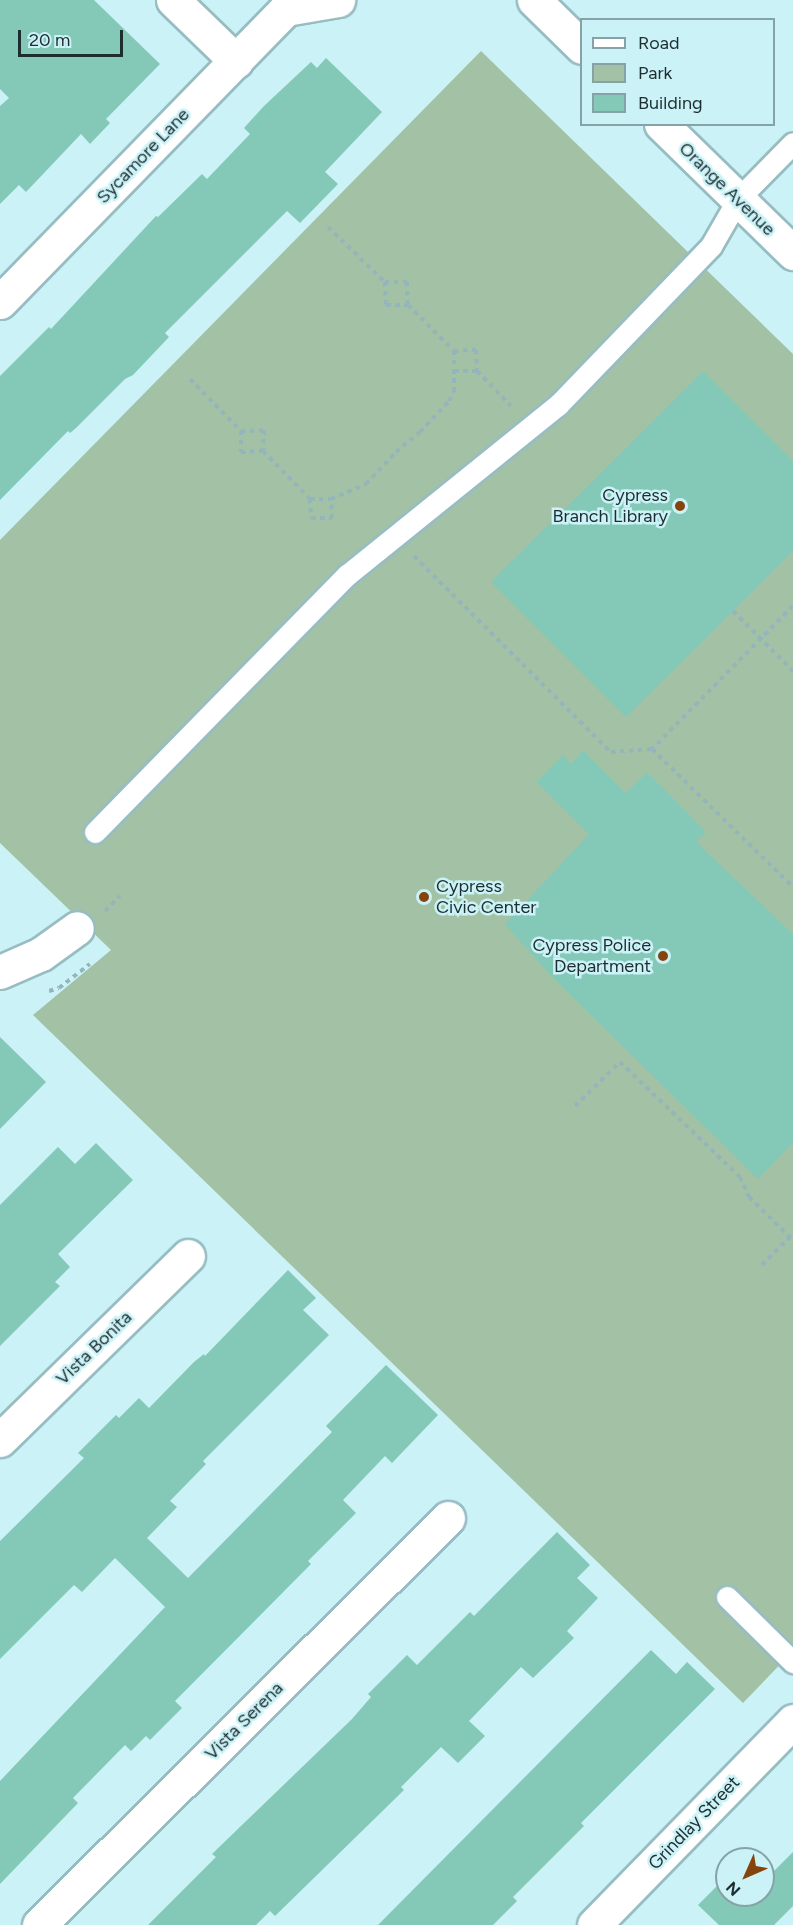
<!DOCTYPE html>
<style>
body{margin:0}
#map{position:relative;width:793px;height:1925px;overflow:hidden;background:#caf2f7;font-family:Figtree,sans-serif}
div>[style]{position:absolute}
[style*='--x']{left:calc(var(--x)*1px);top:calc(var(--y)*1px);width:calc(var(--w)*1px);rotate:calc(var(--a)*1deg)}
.green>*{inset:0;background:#a3c2a5}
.building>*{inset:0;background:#84c8b7}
.path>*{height:4px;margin-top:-2px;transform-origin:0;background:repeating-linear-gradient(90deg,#94b5b9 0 4.5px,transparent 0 9px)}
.roads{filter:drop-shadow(2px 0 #97bdc2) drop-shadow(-2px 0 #97bdc2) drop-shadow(0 2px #97bdc2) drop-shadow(0 -2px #97bdc2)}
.lane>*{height:21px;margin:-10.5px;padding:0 10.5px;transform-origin:10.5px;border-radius:10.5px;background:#fff}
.street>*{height:33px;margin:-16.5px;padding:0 16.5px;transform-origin:16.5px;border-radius:16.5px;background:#fff}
.secondary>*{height:33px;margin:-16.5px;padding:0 16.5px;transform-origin:16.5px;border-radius:16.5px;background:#fff}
.dots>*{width:16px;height:16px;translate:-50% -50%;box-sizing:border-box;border:3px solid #caf2f7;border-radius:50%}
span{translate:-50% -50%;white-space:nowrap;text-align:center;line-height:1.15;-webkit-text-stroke:5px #caf2f7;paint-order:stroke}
.street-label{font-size:18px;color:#1e2d2f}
.poi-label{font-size:18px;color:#1e2d2f}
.right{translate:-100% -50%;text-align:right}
.left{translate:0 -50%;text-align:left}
.legend{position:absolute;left:580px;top:18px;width:195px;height:108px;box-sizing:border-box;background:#caf2f7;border:2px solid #85a3a7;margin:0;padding:8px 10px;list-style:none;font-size:18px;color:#1e2d2f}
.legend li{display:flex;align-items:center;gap:12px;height:30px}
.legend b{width:30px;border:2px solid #85a3a7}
.north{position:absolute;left:715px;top:1847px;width:60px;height:60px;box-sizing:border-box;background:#caf2f7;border:2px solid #85a3a7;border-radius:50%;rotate:225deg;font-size:16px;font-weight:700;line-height:24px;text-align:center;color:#1e2d2f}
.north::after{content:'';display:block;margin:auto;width:21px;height:27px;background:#84440b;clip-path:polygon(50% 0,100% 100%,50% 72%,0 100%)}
.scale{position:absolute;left:18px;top:30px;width:105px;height:27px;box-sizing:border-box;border:3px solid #1e2d2f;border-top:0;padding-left:8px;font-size:18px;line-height:21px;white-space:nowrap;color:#1e2d2f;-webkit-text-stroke:4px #caf2f7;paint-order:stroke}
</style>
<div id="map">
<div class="green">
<i style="clip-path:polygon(481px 51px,793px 354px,793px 1651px,743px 1703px,33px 1015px,111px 950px,0 843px,0 540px)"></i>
</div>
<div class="building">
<i style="clip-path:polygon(0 0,94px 0,160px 64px,106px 119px,110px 123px,90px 144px,81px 134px,26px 192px,19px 185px,0 204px,0 106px,9px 98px,0 89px)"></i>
<i style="clip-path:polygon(326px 58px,382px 112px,325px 172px,338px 184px,300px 223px,287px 211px,165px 333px,169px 337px,133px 375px,125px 379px,76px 428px,70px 433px,68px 431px,0 500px,0 376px,49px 327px,51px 329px,156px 216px,158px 217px,202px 174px,207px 179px,250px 134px,244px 128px,264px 106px,311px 62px,317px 68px)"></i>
<i style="clip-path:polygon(703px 371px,793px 461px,793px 551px,626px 717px,491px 582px)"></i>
<i style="clip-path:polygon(583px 750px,626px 793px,647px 772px,706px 832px,696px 842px,793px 934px,793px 1143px,758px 1179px,553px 978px,505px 924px,589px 834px,536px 782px,563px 755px,571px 764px)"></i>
<i style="clip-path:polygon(0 1037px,46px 1082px,0 1129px)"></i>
<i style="clip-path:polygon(96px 1143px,133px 1180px,58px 1254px,70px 1267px,55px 1282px,60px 1286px,0 1346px,0 1205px,58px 1147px,75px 1164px)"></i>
<i style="clip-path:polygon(288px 1270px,316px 1298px,303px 1310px,329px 1335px,203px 1461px,206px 1464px,170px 1501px,177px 1507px,147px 1538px,188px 1578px,332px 1432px,326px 1426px,386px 1365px,438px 1415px,392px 1463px,385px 1456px,343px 1500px,356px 1513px,308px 1561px,311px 1564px,175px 1701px,182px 1708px,150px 1740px,146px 1736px,131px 1751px,125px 1745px,73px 1798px,78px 1803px,0 1884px,0 1781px,165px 1607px,115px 1558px,82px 1592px,74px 1585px,0 1659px,0 1541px,84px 1458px,78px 1453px,116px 1415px,119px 1418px,139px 1398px,149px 1408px,194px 1362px,204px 1354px,205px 1356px)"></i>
<i style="clip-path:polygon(557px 1532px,590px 1565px,577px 1578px,598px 1598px,567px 1631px,574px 1638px,533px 1678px,521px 1667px,469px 1721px,485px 1736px,458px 1763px,441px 1747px,401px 1787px,404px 1790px,275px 1916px,270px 1911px,256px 1925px,148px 1925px,216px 1857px,212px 1854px,352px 1719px,371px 1697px,368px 1694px,407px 1655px,417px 1665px,470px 1612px,474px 1616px)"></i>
<i style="clip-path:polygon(651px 1650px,676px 1674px,687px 1662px,715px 1689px,581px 1823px,584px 1826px,513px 1897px,517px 1901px,493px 1925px,378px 1925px)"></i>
<i style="clip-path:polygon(793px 1852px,793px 1906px,774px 1925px,719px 1925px,698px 1905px,727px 1876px,727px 1895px,763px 1895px,763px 1876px,766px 1879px)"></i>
</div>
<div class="path">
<i style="--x:328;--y:227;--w:79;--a:44"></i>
<i style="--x:385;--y:282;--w:23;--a:88"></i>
<i style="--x:386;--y:305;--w:22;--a:0"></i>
<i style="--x:408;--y:305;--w:65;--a:45"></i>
<i style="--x:454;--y:351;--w:20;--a:90"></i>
<i style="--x:454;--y:371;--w:23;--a:0"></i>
<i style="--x:477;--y:371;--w:49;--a:45.8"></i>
<i style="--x:385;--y:282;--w:22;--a:0"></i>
<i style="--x:407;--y:282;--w:23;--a:88"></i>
<i style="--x:454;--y:351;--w:22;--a:-3"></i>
<i style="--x:476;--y:350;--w:21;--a:87"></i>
<i style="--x:190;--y:379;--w:73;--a:45.6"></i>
<i style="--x:241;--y:431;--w:21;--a:90"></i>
<i style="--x:241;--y:452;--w:22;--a:-3"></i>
<i style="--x:263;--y:451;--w:67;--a:45.6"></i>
<i style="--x:310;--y:499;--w:21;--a:0"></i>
<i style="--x:331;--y:499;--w:38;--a:-23"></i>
<i style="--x:366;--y:484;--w:44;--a:-46.8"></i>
<i style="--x:396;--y:452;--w:31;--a:-40"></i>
<i style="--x:420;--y:432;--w:42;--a:-46.9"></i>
<i style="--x:449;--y:401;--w:10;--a:-61"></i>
<i style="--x:454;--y:392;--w:21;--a:-90"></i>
<i style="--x:241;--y:431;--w:23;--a:-2"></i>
<i style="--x:264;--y:430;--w:21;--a:93"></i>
<i style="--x:310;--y:499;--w:19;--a:87"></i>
<i style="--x:311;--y:518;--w:21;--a:0"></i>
<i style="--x:332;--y:518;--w:19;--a:-93"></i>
<i style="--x:414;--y:556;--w:278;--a:44.9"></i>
<i style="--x:611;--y:752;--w:41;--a:-4.2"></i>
<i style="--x:793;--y:606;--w:201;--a:134.6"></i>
<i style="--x:652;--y:749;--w:197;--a:44.4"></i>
<i style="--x:733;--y:611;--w:85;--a:45"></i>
<i style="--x:105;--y:911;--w:21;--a:-45"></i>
<i style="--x:49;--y:991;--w:10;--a:-17"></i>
<i style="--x:59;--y:988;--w:39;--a:-38"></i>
<i style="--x:575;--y:1106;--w:63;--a:-44.4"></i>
<i style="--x:620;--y:1062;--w:166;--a:43.8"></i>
<i style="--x:740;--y:1177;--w:22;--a:66"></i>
<i style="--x:749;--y:1197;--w:62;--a:44.3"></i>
<i style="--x:762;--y:1265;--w:40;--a:-45"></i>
</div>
<div class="roads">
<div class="lane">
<i style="--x:95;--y:832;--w:360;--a:-45.6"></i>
<i style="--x:347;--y:575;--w:271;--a:-38.9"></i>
<i style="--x:558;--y:405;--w:221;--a:-46.1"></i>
<i style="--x:711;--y:246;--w:54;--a:-60.1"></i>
<i style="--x:738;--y:199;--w:78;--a:-45.5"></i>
<i style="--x:727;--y:1597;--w:93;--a:44.6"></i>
</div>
<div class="street">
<i style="--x:173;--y:0;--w:88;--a:44.1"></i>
<i style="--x:0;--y:302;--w:409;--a:-45.7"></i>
<i style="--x:286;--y:9;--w:53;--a:-9.8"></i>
<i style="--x:0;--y:972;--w:45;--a:-23.7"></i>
<i style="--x:41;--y:954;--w:44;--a:-35.8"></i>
<i style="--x:0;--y:1440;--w:263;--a:-44.4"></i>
<i style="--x:39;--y:1925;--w:577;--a:-44.86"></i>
<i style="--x:594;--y:1925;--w:285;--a:-45.7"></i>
</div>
<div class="secondary">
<i style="--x:534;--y:0;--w:67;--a:44.4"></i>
<i style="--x:661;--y:124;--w:185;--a:44.3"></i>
</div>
</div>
<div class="dots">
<i style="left:680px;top:506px;background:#84440b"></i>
<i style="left:424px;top:897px;background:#84440b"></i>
<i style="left:663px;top:956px;background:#84440b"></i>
</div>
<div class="street-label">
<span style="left:143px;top:156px;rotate:-46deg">Sycamore Lane</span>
<span style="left:727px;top:189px;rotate:44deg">Orange Avenue</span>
<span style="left:94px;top:1348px;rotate:-44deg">Vista Bonita</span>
<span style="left:244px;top:1721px;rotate:-45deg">Vista Serena</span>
<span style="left:694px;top:1823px;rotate:-46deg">Grindlay Street</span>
</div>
<div class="poi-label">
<span class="right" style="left:668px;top:506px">Cypress<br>Branch Library</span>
<span class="left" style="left:436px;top:897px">Cypress<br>Civic Center</span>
<span class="right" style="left:651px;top:956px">Cypress Police<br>Department</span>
</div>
<ul class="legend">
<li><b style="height:8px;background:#fff"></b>Road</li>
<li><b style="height:16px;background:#a3c2a5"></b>Park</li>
<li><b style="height:16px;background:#84c8b7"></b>Building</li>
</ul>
<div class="north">N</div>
<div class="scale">20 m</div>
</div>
